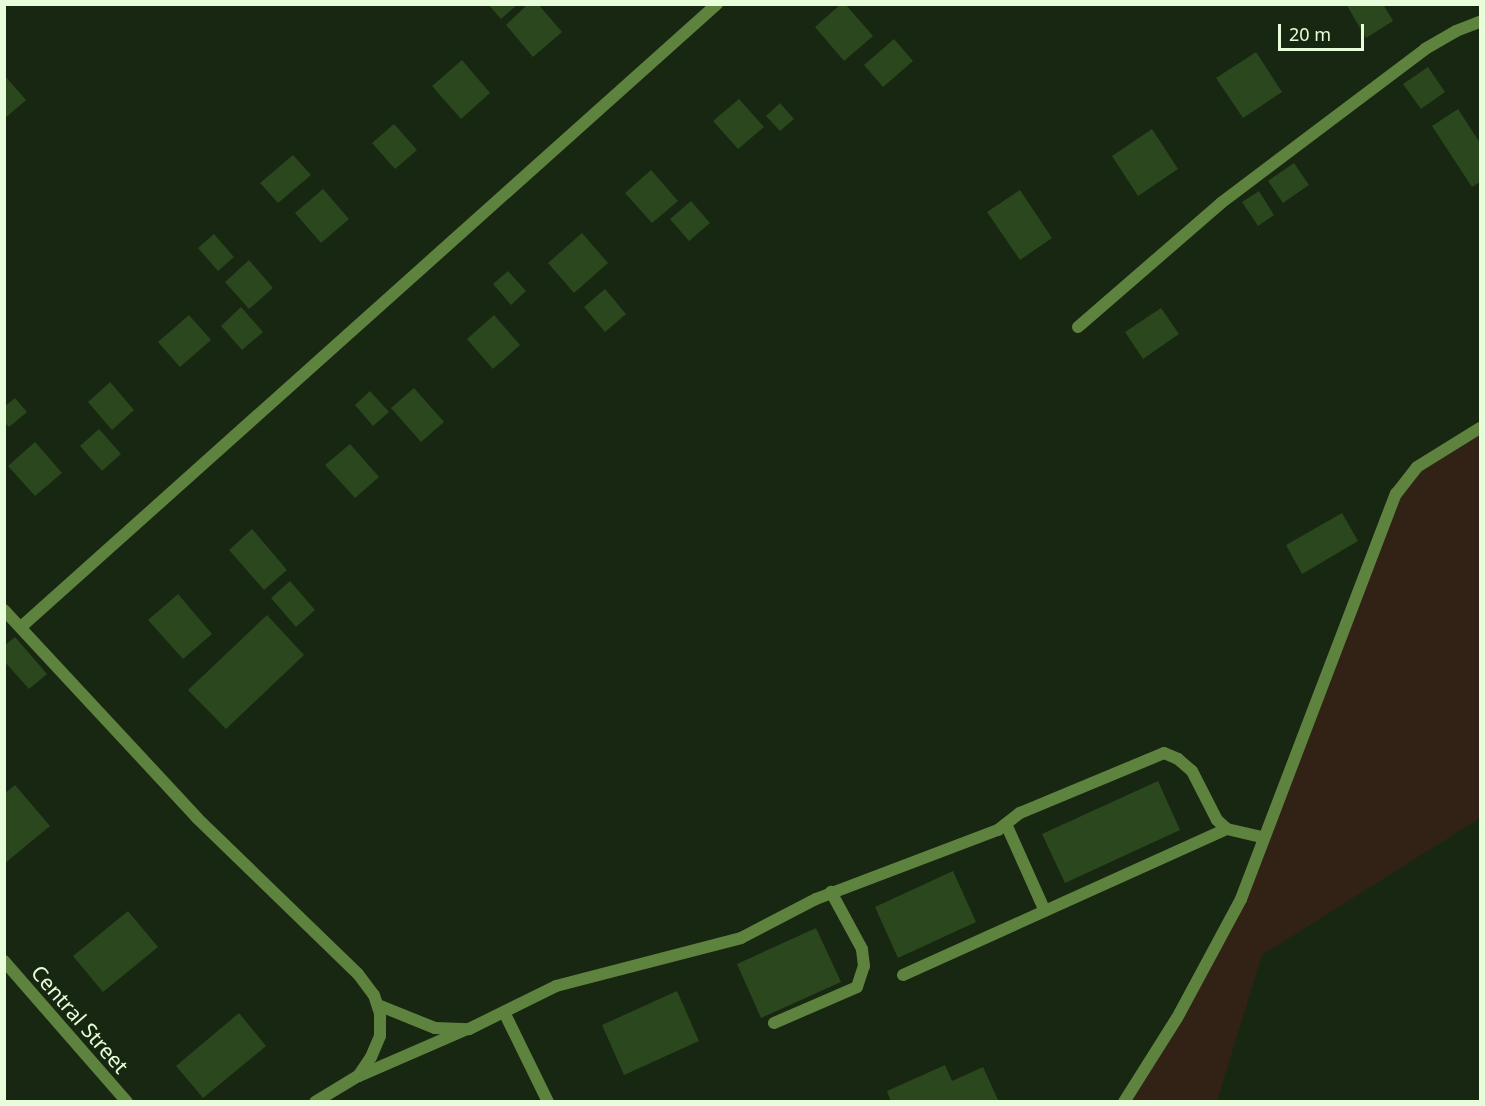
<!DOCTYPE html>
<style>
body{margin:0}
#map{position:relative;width:1485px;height:1106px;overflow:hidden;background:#182711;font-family:"Noto Sans",sans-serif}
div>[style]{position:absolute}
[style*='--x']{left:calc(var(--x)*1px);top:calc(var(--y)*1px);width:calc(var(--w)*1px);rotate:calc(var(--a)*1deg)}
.green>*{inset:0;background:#312215}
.building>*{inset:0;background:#2a471e}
.lane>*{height:12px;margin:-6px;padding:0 6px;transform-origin:6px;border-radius:6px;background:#5e833f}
.street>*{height:12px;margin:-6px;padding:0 6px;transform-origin:6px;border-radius:6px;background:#5e833f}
span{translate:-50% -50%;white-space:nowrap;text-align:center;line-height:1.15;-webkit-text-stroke:5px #182711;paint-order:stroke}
.street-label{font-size:21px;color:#e7fdd9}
.frame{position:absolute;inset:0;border:6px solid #e7fdd9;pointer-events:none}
.scale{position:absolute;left:1278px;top:24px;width:86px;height:27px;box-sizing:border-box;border:3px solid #e7fdd9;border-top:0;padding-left:8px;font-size:18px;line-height:21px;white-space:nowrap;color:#e7fdd9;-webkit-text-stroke:4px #182711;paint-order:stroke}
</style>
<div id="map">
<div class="green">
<i style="clip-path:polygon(1480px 428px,1480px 818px,1262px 955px,1217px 1101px,1124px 1102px,1241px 899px,1396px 494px,1417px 467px)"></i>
</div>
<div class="building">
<i style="clip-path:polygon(488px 4px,518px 4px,501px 19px)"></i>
<i style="clip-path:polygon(528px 4px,538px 4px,562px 32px,533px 57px,506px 25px)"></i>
<i style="clip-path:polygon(841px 4px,845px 4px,873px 36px,844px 61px,815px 27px)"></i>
<i style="clip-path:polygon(1346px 4px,1383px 4px,1393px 21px,1366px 38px)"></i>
<i style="clip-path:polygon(894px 39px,913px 61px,883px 87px,864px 65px)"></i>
<i style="clip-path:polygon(1256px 52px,1282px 92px,1243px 118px,1216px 78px)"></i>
<i style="clip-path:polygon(462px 60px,490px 93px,461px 119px,432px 86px)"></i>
<i style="clip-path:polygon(1428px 67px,1445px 92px,1421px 109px,1403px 84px)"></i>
<i style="clip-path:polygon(4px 75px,26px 100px,4px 119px)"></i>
<i style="clip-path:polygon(739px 99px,764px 127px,738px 149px,713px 121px)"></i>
<i style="clip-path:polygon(780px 103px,794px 119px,780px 131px,766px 116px)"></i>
<i style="clip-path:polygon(1458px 109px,1480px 143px,1480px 182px,1472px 187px,1432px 126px)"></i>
<i style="clip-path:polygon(394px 124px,417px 150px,395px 169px,372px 143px)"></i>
<i style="clip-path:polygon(1152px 129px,1178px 169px,1138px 196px,1112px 156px)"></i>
<i style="clip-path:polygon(293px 155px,311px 175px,278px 203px,260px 183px)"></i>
<i style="clip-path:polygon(1294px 163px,1309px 185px,1283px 203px,1268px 181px)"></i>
<i style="clip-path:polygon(651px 170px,678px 201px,652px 223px,625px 193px)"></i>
<i style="clip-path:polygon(323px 189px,349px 219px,321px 243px,295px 213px)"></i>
<i style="clip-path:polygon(1020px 190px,1052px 238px,1020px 260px,987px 212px)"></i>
<i style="clip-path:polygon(1259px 191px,1274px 215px,1258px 226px,1242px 202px)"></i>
<i style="clip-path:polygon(691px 201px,710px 223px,689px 241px,670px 219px)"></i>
<i style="clip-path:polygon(582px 233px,608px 263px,574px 293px,548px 263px)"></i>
<i style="clip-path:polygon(214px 234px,234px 257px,218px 271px,198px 248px)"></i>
<i style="clip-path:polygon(249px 260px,273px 288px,249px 309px,225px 282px)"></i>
<i style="clip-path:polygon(508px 271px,526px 291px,511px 305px,493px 284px)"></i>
<i style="clip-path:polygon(605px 289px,626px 314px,605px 332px,584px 307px)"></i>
<i style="clip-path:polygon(241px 307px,263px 332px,242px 350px,221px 326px)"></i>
<i style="clip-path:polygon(1161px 308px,1179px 334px,1143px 359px,1125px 332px)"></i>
<i style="clip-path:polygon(189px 315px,211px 340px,180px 367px,158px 342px)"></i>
<i style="clip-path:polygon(494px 315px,520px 345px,493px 369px,467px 339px)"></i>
<i style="clip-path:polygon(110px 382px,134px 410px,112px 430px,88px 402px)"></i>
<i style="clip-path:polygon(414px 388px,444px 422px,421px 442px,391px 408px)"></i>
<i style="clip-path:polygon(370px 391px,389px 412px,373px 426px,355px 405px)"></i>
<i style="clip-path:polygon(15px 398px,27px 412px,9px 427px,4px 422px,4px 407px)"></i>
<i style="clip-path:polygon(99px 429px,121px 454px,102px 471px,80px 446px)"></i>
<i style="clip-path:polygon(35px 442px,62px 473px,35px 496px,8px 466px)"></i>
<i style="clip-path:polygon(350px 444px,379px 477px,355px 498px,325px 465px)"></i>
<i style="clip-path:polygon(1342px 513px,1358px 541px,1302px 574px,1286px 545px)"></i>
<i style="clip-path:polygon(252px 529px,287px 570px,264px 590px,229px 550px)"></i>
<i style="clip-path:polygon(290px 581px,315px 610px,296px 627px,271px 598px)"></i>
<i style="clip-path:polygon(178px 594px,212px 634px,183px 659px,148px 620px)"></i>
<i style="clip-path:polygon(267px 615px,304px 655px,226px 729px,188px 690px)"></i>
<i style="clip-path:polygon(15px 637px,47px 674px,29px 689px,4px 661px,4px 646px)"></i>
<i style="clip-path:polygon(1158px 781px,1180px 830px,1065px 883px,1042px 834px)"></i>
<i style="clip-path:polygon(15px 785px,50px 826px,4px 864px,4px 794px)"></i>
<i style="clip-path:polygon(953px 871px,976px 922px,898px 958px,875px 907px)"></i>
<i style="clip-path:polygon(128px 911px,158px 947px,103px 992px,73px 956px)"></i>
<i style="clip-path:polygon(816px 928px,841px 982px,761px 1018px,737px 964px)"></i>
<i style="clip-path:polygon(677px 991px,699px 1041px,624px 1075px,602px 1025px)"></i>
<i style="clip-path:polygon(239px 1013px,266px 1046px,203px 1098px,176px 1066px)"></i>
<i style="clip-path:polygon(945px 1065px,952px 1081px,983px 1067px,998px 1100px,891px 1102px,887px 1091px)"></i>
</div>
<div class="lane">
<i style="--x:504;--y:1012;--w:100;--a:63.9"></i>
</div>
<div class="street">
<i style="--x:1078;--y:327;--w:189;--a:-40.9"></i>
<i style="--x:1221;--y:203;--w:256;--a:-37"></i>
<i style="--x:1425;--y:49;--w:36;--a:-30"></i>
<i style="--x:1456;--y:31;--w:26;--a:-21"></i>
<i style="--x:4;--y:610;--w:284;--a:47.1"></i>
<i style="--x:197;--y:818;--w:224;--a:44.1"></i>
<i style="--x:358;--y:974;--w:26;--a:53"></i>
<i style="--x:374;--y:995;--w:19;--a:72"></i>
<i style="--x:380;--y:1013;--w:23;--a:90"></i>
<i style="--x:380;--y:1036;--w:23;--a:113"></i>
<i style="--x:371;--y:1057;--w:23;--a:124"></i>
<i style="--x:358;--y:1076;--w:50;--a:148.8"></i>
<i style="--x:21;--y:627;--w:934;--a:-41.83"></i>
<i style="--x:1006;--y:824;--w:95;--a:65.9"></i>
<i style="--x:4;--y:961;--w:187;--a:48.9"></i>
<i style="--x:903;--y:975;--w:355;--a:-24.3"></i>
<i style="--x:378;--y:1005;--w:61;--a:22"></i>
<i style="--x:435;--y:1028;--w:34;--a:2"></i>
<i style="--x:469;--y:1029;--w:97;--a:-26.3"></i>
<i style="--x:556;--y:986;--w:191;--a:-14.5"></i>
<i style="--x:741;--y:938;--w:85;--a:-27.5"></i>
<i style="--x:816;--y:899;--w:195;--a:-20.8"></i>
<i style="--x:998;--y:830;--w:28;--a:-38"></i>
<i style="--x:1020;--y:813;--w:156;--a:-22.6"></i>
<i style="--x:1164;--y:753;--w:15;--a:23"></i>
<i style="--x:1178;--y:759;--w:18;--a:41"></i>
<i style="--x:1192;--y:771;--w:55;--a:63"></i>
<i style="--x:1217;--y:820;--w:13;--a:42"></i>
<i style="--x:1227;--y:829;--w:37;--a:13"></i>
<i style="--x:774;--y:1023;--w:90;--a:-23.4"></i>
<i style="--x:857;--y:987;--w:22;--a:-72"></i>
<i style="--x:864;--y:966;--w:17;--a:-97"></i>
<i style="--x:862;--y:949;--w:65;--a:-118.5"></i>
<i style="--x:359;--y:1076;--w:116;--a:-23.5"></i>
<i style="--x:1124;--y:1102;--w:99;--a:-57.8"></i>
<i style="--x:1177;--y:1018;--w:135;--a:-61.7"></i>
<i style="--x:1241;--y:899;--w:434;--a:-69.1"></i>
<i style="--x:1396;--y:494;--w:34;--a:-52"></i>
<i style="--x:1417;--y:467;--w:74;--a:-31.8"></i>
</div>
<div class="street-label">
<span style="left:80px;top:1019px;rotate:49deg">Central Street</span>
</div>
<div class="frame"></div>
<div class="scale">20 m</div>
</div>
